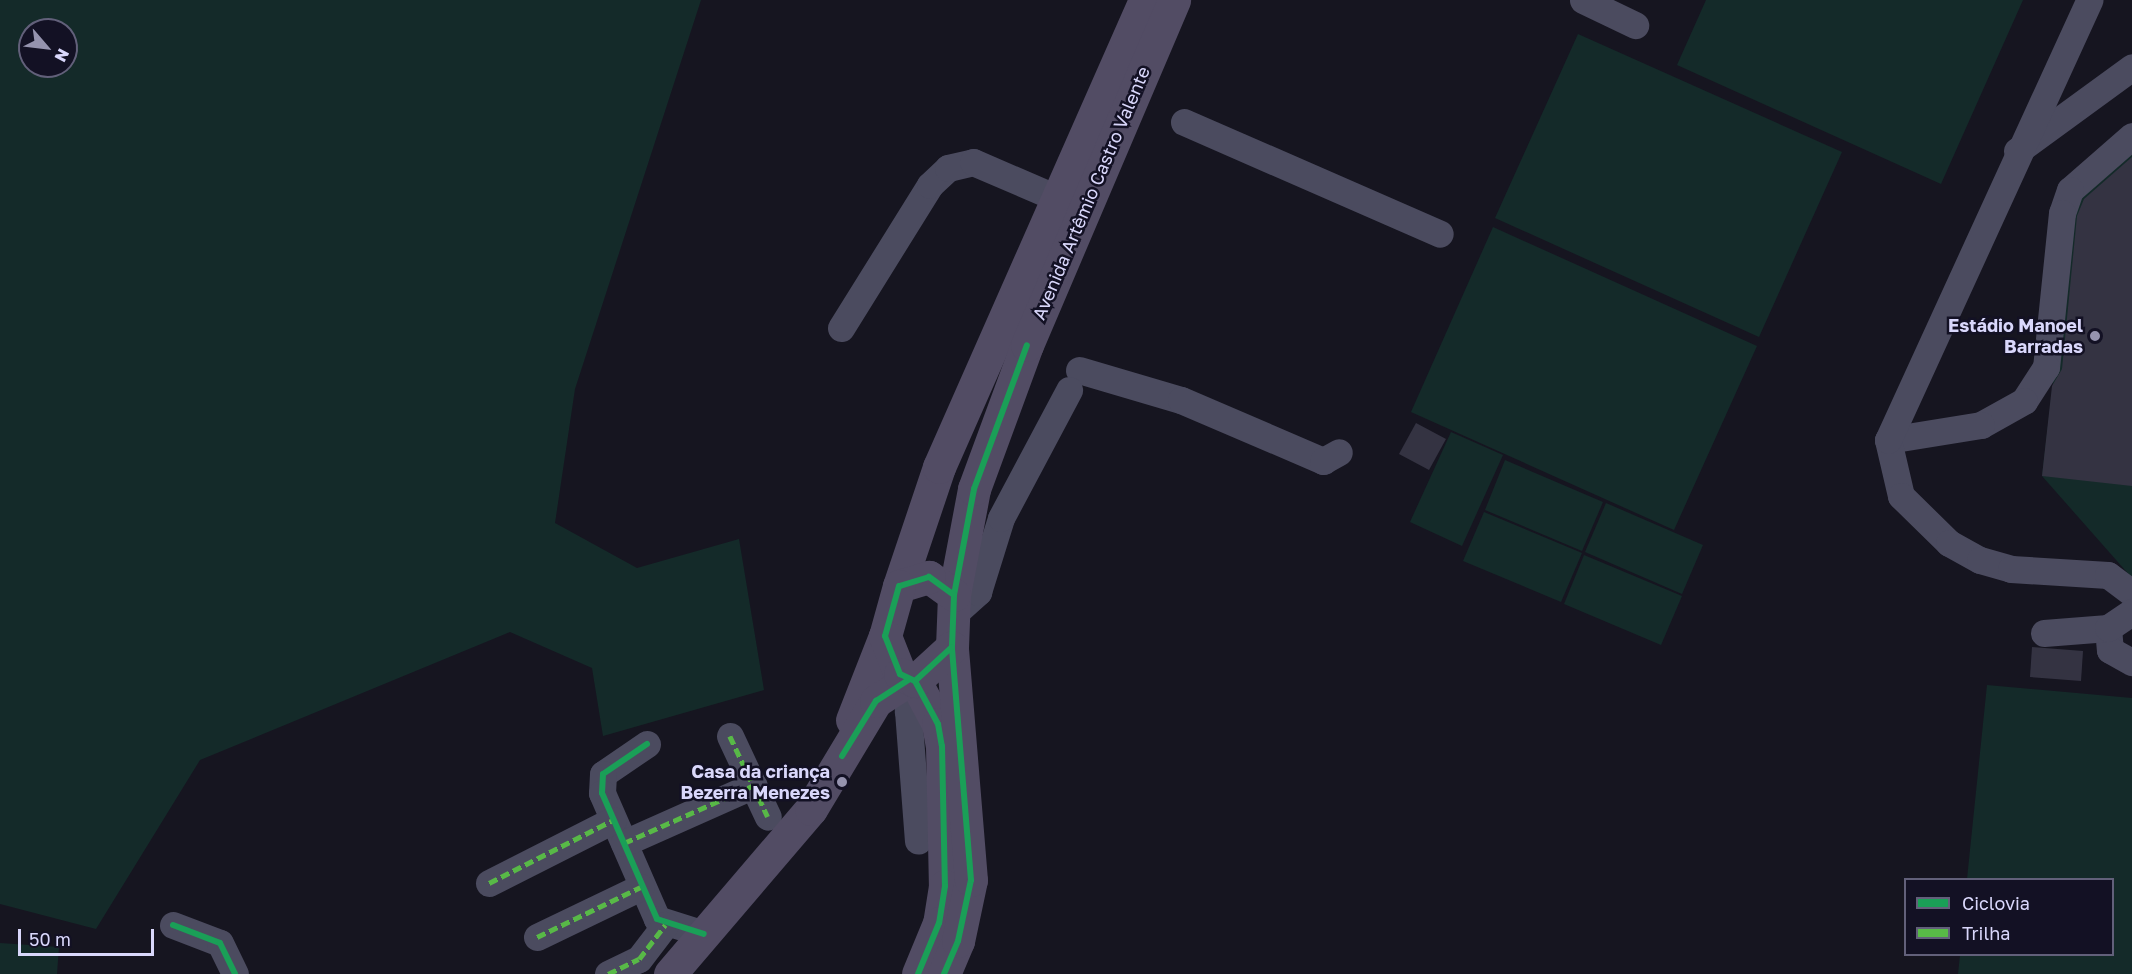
<!DOCTYPE html>
<meta charset="utf-8">
<style>
body{margin:0}
#map{position:relative;width:2132px;height:974px;overflow:hidden;background:#161520;font-family:"Golos Text",sans-serif}
div>[style]{position:absolute}
[style*='--x']{left:calc(var(--x)*1px);top:calc(var(--y)*1px);width:calc(var(--w)*1px);rotate:calc(var(--a)*1deg)}
.green>*{inset:0;background:#142a29}
.building>*{inset:0;background:#343342}
.minor>*{height:27px;margin:-13.5px;padding:0 13.5px;transform-origin:13.5px;border-radius:13.5px;background:#4b4b5f}
.major>*{height:33px;margin:-16.5px;padding:0 16.5px;transform-origin:16.5px;border-radius:16.5px;background:#524c64}
.quiet>*{height:4.5px;margin-top:-2.25px;transform-origin:0;background:repeating-linear-gradient(90deg,#58b947 0 9px,transparent 0 13.5px)}
.cycleway>*{height:6px;margin:-3px;padding:0 3px;transform-origin:3px;border-radius:3px;background:#1a9f57}
.dots>*{width:16px;height:16px;translate:-50% -50%;box-sizing:border-box;border:3px solid #131124;border-radius:50%}
span{translate:-50% -50%;white-space:nowrap;text-align:center;line-height:1.15;-webkit-text-stroke:5px #131124;paint-order:stroke}
.street-label{font-size:18px;color:#d9d7fb}
.poi-label{font-size:18px;color:#d9d7fb;font-weight:700}
.right{translate:-100% -50%;text-align:right}
.legend{position:absolute;left:1904px;top:878px;width:210px;height:78px;box-sizing:border-box;background:#131124;border:2px solid #62607a;margin:0;padding:8px 10px;list-style:none;font-size:18px;color:#d9d7fb}
.legend li{display:flex;align-items:center;gap:12px;height:30px}
.legend b{width:30px;border:2px solid #62607a}
.north{position:absolute;left:18px;top:18px;width:60px;height:60px;box-sizing:border-box;background:#131124;border:2px solid #62607a;border-radius:50%;rotate:118deg;font-size:16px;font-weight:700;line-height:24px;text-align:center;color:#d9d7fb}
.north::after{content:'';display:block;margin:auto;width:21px;height:27px;background:#9593ae;clip-path:polygon(50% 0,100% 100%,50% 72%,0 100%)}
.scale{position:absolute;left:18px;top:929px;width:136px;height:27px;box-sizing:border-box;border:3px solid #d9d7fb;border-top:0;padding-left:8px;font-size:18px;line-height:21px;white-space:nowrap;color:#d9d7fb;-webkit-text-stroke:4px #131124;paint-order:stroke}
</style>
<div id="map">
<div class="green">
<i style="clip-path:polygon(evenodd,0 0,701px 0,575px 389px,555px 523px,637px 568px,739px 539px,764px 690px,603px 736px,592px 668px,510px 632px,200px 760px,96px 929px,0 904px,0 0,30px 30px,66px 30px,66px 66px,30px 66px,30px 30px)"></i>
<i style="clip-path:polygon(1706px 0,2023px 0,1941px 184px,1677px 65px)"></i>
<i style="clip-path:polygon(1578px 34px,1842px 152px,1759px 337px,1495px 218px)"></i>
<i style="clip-path:polygon(2132px 150px,2132px 578px,2042px 476px,2075px 195px)"></i>
<i style="clip-path:polygon(1493px 227px,1757px 346px,1674px 530px,1411px 412px)"></i>
<i style="clip-path:polygon(1451px 432px,1503px 455px,1462px 546px,1410px 522px)"></i>
<i style="clip-path:polygon(1505px 460px,1603px 502px,1582px 551px,1485px 510px)"></i>
<i style="clip-path:polygon(1606px 503px,1703px 545px,1682px 594px,1585px 552px)"></i>
<i style="clip-path:polygon(1484px 512px,1582px 553px,1561px 602px,1463px 561px)"></i>
<i style="clip-path:polygon(1584px 555px,1682px 596px,1661px 645px,1564px 604px)"></i>
<i style="clip-path:polygon(1987px 685px,2132px 698px,2132px 974px,1958px 974px,1960px 955px,2112px 954px,2112px 880px,1967px 879px)"></i>
<i style="clip-path:polygon(0 943px,59px 947px,57px 974px,0 974px)"></i>
</div>
<div class="building">
<i style="clip-path:polygon(2132px 157px,2132px 486px,2042px 476px,2052px 386px,2062px 369px,2077px 216px,2084px 199px)"></i>
<i style="clip-path:polygon(1416px 423px,1446px 439px,1429px 470px,1399px 454px)"></i>
<i style="clip-path:polygon(2032px 647px,2083px 651px,2081px 681px,2030px 677px)"></i>
</div>
<div class="minor">
<i style="--x:1583;--y:0;--w:58;--a:25.7"></i>
<i style="--x:1184;--y:122;--w:279;--a:23.6"></i>
<i style="--x:2132;--y:136;--w:82;--a:138.9"></i>
<i style="--x:2070;--y:190;--w:24;--a:109"></i>
<i style="--x:2062;--y:213;--w:155;--a:95.9"></i>
<i style="--x:2046;--y:367;--w:40;--a:122.9"></i>
<i style="--x:2024;--y:401;--w:49;--a:150.8"></i>
<i style="--x:1981;--y:425;--w:94;--a:170.8"></i>
<i style="--x:1888;--y:440;--w:57;--a:76.9"></i>
<i style="--x:1901;--y:496;--w:67;--a:44.4"></i>
<i style="--x:1949;--y:543;--w:35;--a:29"></i>
<i style="--x:1980;--y:560;--w:32;--a:16"></i>
<i style="--x:2011;--y:569;--w:97;--a:3.5"></i>
<i style="--x:2108;--y:575;--w:30;--a:37"></i>
<i style="--x:2017;--y:151;--w:142;--a:-36.1"></i>
<i style="--x:841;--y:328;--w:168;--a:-58.1"></i>
<i style="--x:930;--y:185;--w:25;--a:-43"></i>
<i style="--x:948;--y:168;--w:26;--a:-13"></i>
<i style="--x:973;--y:162;--w:94;--a:23.3"></i>
<i style="--x:1079;--y:370;--w:106;--a:16.4"></i>
<i style="--x:1181;--y:400;--w:155;--a:23.2"></i>
<i style="--x:1323;--y:461;--w:18;--a:-29"></i>
<i style="--x:1888;--y:440;--w:484;--a:-65.4"></i>
<i style="--x:956;--y:612;--w:30;--a:-42"></i>
<i style="--x:978;--y:592;--w:77;--a:-72.7"></i>
<i style="--x:1001;--y:518;--w:145;--a:-62"></i>
<i style="--x:2108;--y:628;--w:22;--a:85"></i>
<i style="--x:2110;--y:650;--w:25;--a:29"></i>
<i style="--x:2044;--y:633;--w:64;--a:-4.5"></i>
<i style="--x:2108;--y:628;--w:29;--a:-34"></i>
<i style="--x:911;--y:680;--w:31;--a:96"></i>
<i style="--x:908;--y:711;--w:130;--a:85.6"></i>
<i style="--x:730;--y:736;--w:89;--a:64.9"></i>
<i style="--x:647;--y:744;--w:53;--a:145.7"></i>
<i style="--x:603;--y:774;--w:19;--a:93"></i>
<i style="--x:602;--y:793;--w:137;--a:66.4"></i>
<i style="--x:657;--y:919;--w:49;--a:17.7"></i>
<i style="--x:624;--y:843;--w:142;--a:-24"></i>
<i style="--x:489;--y:883;--w:139;--a:-26.9"></i>
<i style="--x:173;--y:925;--w:50;--a:21"></i>
<i style="--x:220;--y:943;--w:34;--a:64"></i>
<i style="--x:537;--y:937;--w:115;--a:-25.7"></i>
<i style="--x:608;--y:974;--w:34;--a:-26"></i>
<i style="--x:639;--y:959;--w:43;--a:-52.6"></i>
</div>
<div class="major">
<i style="--x:899;--y:586;--w:126;--a:-71.4"></i>
<i style="--x:939;--y:467;--w:510;--a:-66.2"></i>
<i style="--x:954;--y:595;--w:108;--a:-79.3"></i>
<i style="--x:974;--y:489;--w:153;--a:-69.8"></i>
<i style="--x:1027;--y:345;--w:375;--a:-66.9"></i>
<i style="--x:915;--y:681;--w:49;--a:61.9"></i>
<i style="--x:938;--y:724;--w:22;--a:80"></i>
<i style="--x:942;--y:746;--w:140;--a:88.8"></i>
<i style="--x:945;--y:886;--w:37;--a:99"></i>
<i style="--x:939;--y:923;--w:55;--a:112.4"></i>
<i style="--x:852;--y:720;--w:90;--a:-68.6"></i>
<i style="--x:670;--y:974;--w:217;--a:-49.5"></i>
<i style="--x:811;--y:809;--w:126;--a:-59"></i>
<i style="--x:876;--y:701;--w:38;--a:-33"></i>
<i style="--x:944;--y:974;--w:36;--a:-67"></i>
<i style="--x:958;--y:941;--w:62;--a:-78"></i>
<i style="--x:971;--y:880;--w:234;--a:-94.7"></i>
<i style="--x:952;--y:647;--w:52;--a:-87.8"></i>
<i style="--x:954;--y:595;--w:31;--a:-144"></i>
<i style="--x:929;--y:577;--w:31;--a:163"></i>
<i style="--x:899;--y:586;--w:52;--a:105.6"></i>
<i style="--x:885;--y:636;--w:41;--a:68.5"></i>
<i style="--x:900;--y:674;--w:17;--a:25"></i>
<i style="--x:915;--y:681;--w:50;--a:-42.6"></i>
</div>
<div class="quiet">
<i style="--x:730;--y:736;--w:89;--a:64.9"></i>
<i style="--x:624;--y:843;--w:142;--a:-24"></i>
<i style="--x:489;--y:883;--w:139;--a:-26.9"></i>
<i style="--x:537;--y:937;--w:115;--a:-25.7"></i>
<i style="--x:608;--y:974;--w:34;--a:-26"></i>
<i style="--x:639;--y:959;--w:43;--a:-52.6"></i>
</div>
<div class="cycleway">
<i style="--x:954;--y:595;--w:108;--a:-79.3"></i>
<i style="--x:974;--y:489;--w:153;--a:-69.8"></i>
<i style="--x:915;--y:681;--w:49;--a:61.9"></i>
<i style="--x:938;--y:724;--w:22;--a:80"></i>
<i style="--x:942;--y:746;--w:140;--a:88.8"></i>
<i style="--x:945;--y:886;--w:37;--a:99"></i>
<i style="--x:939;--y:923;--w:55;--a:112.4"></i>
<i style="--x:647;--y:744;--w:53;--a:145.7"></i>
<i style="--x:603;--y:774;--w:19;--a:93"></i>
<i style="--x:602;--y:793;--w:137;--a:66.4"></i>
<i style="--x:657;--y:919;--w:49;--a:17.7"></i>
<i style="--x:842;--y:756;--w:65;--a:-58.3"></i>
<i style="--x:876;--y:701;--w:38;--a:-33"></i>
<i style="--x:173;--y:925;--w:50;--a:21"></i>
<i style="--x:220;--y:943;--w:34;--a:64"></i>
<i style="--x:944;--y:974;--w:36;--a:-67"></i>
<i style="--x:958;--y:941;--w:62;--a:-78"></i>
<i style="--x:971;--y:880;--w:234;--a:-94.7"></i>
<i style="--x:952;--y:647;--w:52;--a:-87.8"></i>
<i style="--x:954;--y:595;--w:31;--a:-144"></i>
<i style="--x:929;--y:577;--w:31;--a:163"></i>
<i style="--x:899;--y:586;--w:52;--a:105.6"></i>
<i style="--x:885;--y:636;--w:41;--a:68.5"></i>
<i style="--x:900;--y:674;--w:17;--a:25"></i>
<i style="--x:915;--y:681;--w:50;--a:-42.6"></i>
</div>
<div class="dots">
<i style="left:2095px;top:336px;background:#9593ae"></i>
<i style="left:842px;top:782px;background:#9593ae"></i>
</div>
<div class="street-label">
<span style="left:1091px;top:193px;rotate:-67deg">Avenida Artêmio Castro Valente</span>
</div>
<div class="poi-label">
<span class="right" style="left:2083px;top:336px">Estádio Manoel<br>Barradas</span>
<span class="right" style="left:830px;top:782px">Casa da criança<br>Bezerra Menezes</span>
</div>
<ul class="legend">
<li><b style="height:8px;background:#1a9f57"></b>Ciclovia</li>
<li><b style="height:8px;background:#58b947"></b>Trilha</li>
</ul>
<div class="north">N</div>
<div class="scale">50 m</div>
</div>
